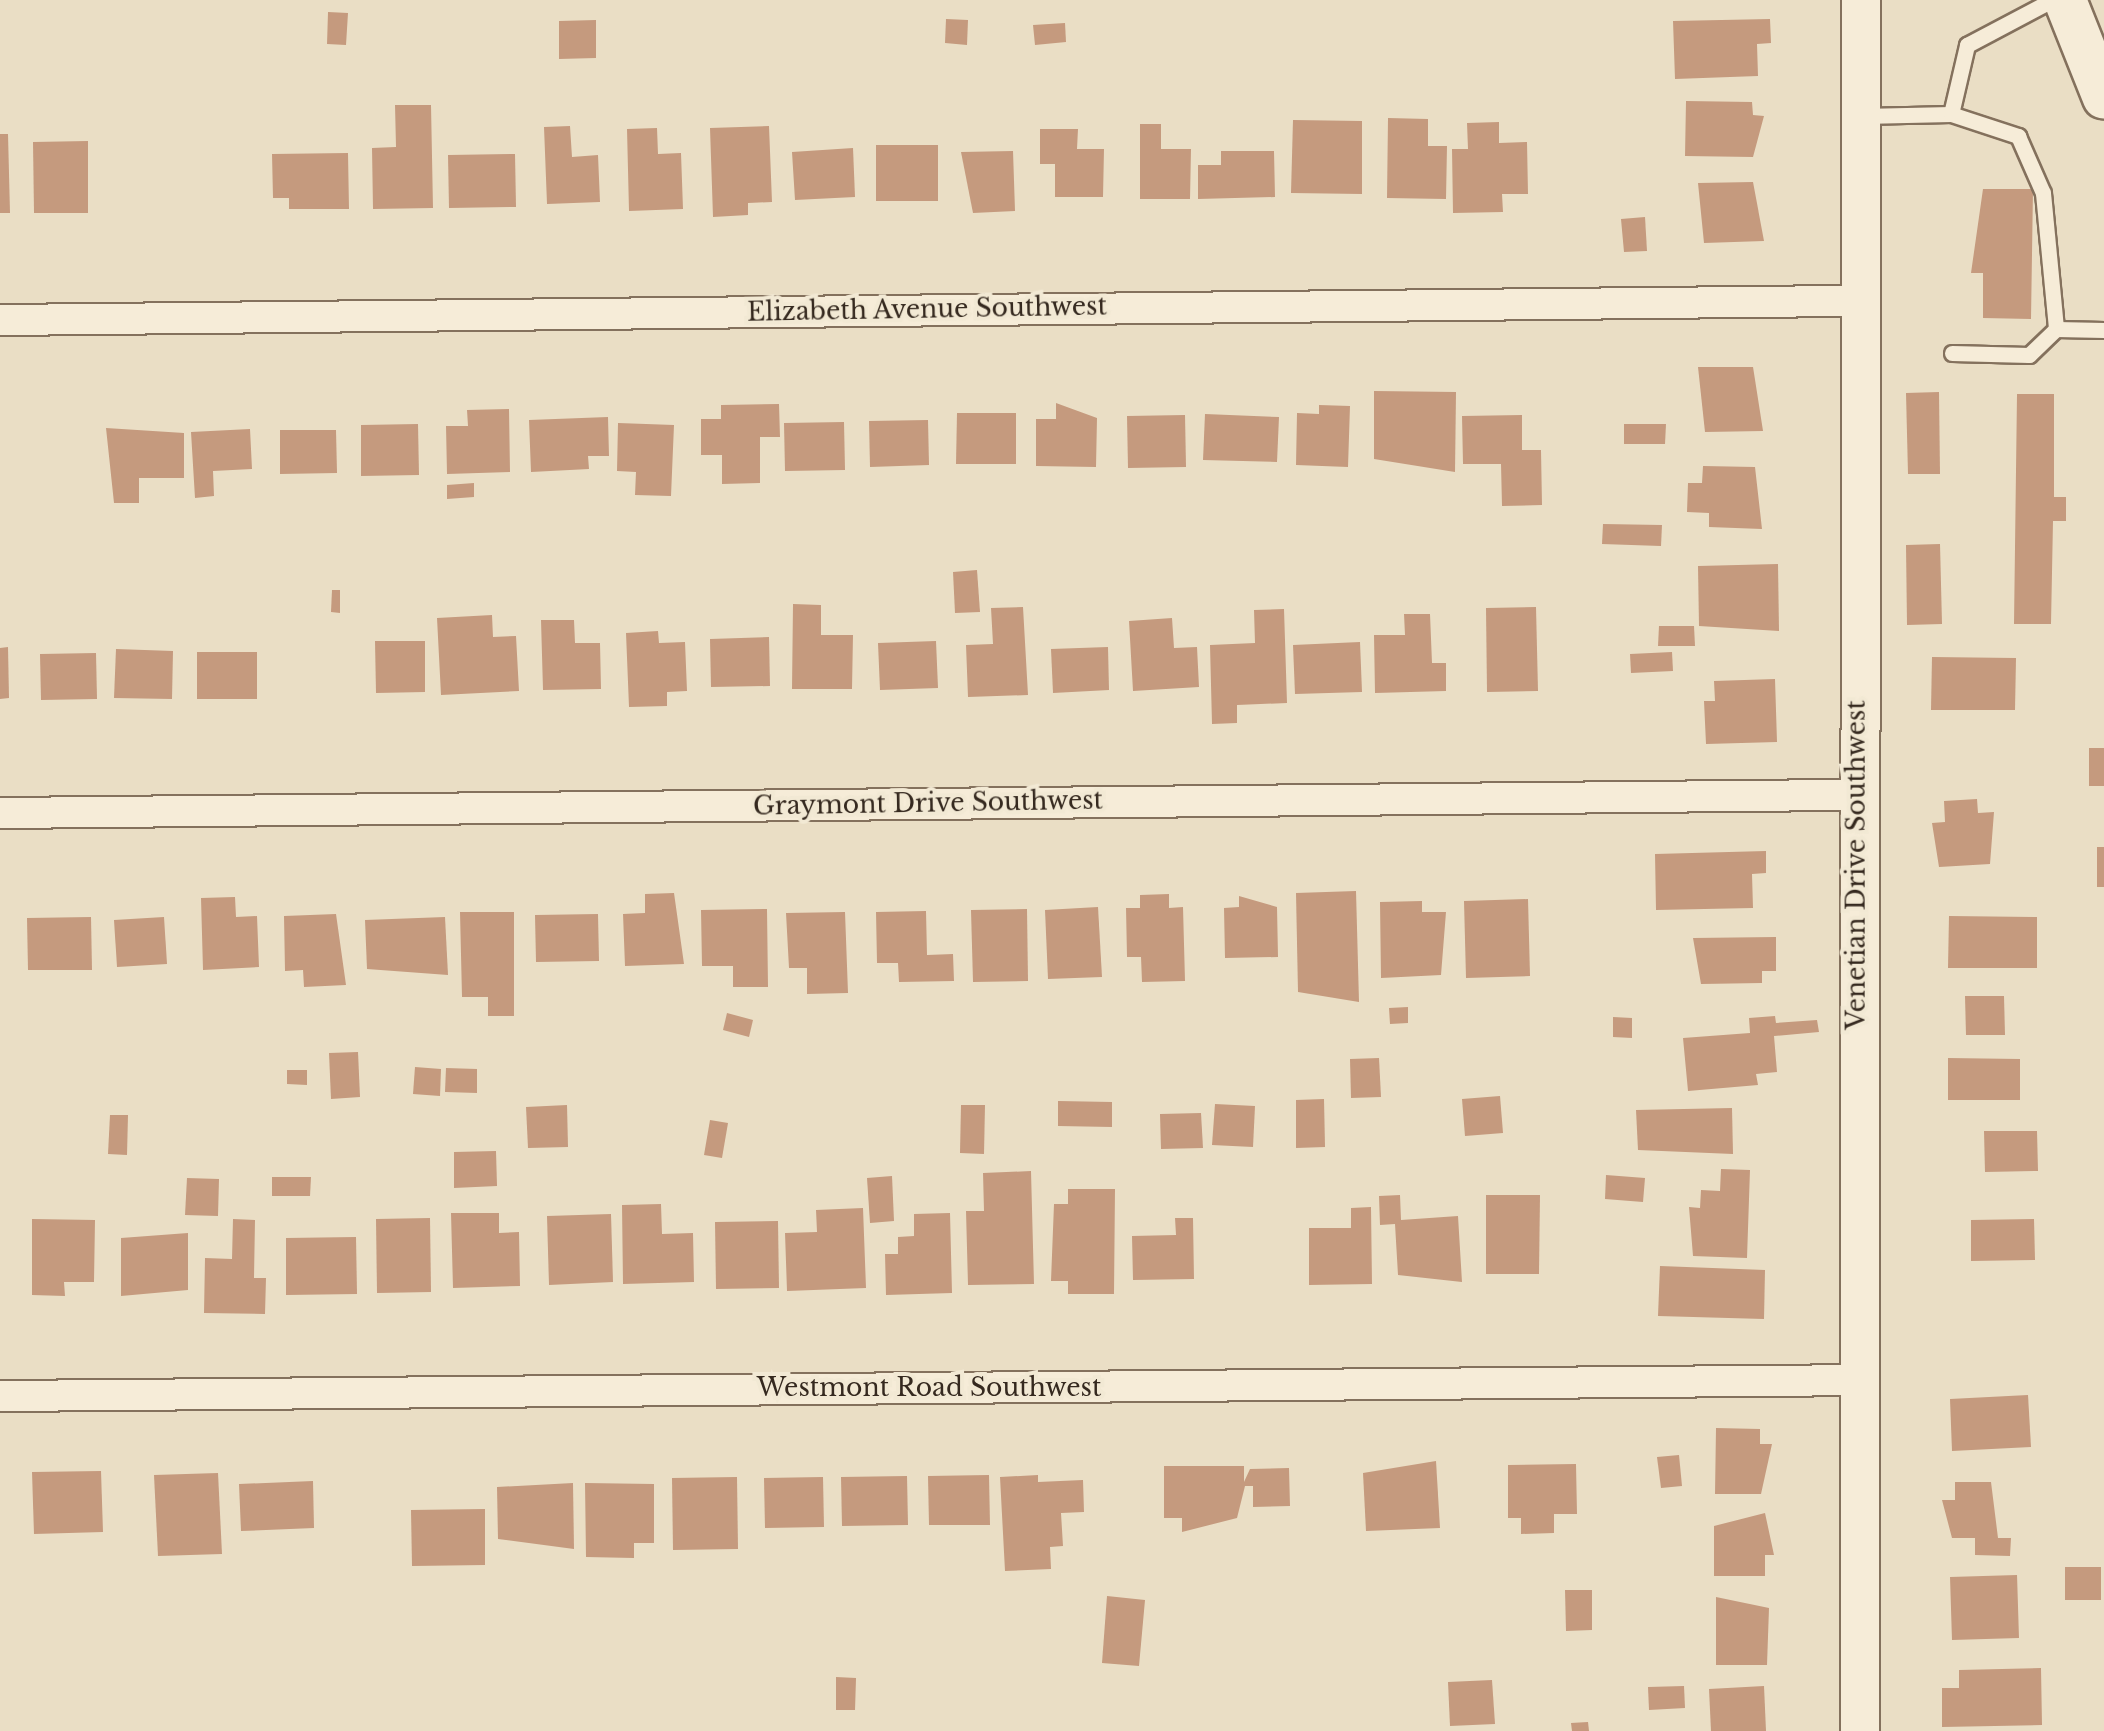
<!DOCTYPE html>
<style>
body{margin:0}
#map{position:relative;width:2104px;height:1731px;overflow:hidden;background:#eadec5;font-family:"Libre Baskerville",serif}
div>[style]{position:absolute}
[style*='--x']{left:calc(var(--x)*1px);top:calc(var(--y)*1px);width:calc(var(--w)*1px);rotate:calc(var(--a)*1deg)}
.building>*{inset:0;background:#c59a7e}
.roads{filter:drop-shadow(2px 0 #84715d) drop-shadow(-2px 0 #84715d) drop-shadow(0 2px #84715d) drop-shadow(0 -2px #84715d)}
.service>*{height:15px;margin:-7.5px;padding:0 7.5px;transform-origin:7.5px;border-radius:7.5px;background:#f6ecd8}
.minor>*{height:30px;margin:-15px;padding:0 15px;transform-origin:15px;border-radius:15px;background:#f6ecd8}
.tertiary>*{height:38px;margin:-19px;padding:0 19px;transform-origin:19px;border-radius:19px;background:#f6ecd8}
.secondary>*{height:42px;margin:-21px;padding:0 21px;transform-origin:21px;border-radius:21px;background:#f6ecd8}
span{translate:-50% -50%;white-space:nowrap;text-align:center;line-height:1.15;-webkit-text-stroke:8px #f2e9d4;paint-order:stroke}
.street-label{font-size:25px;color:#35291f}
</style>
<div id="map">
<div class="building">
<i style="clip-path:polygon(328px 12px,348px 13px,346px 45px,327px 44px)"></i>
<i style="clip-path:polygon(946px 19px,968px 20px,967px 45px,945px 43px)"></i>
<i style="clip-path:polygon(1770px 19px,1771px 43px,1757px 44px,1758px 76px,1675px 79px,1673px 21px)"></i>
<i style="clip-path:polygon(596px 20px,596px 58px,559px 59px,559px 21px)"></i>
<i style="clip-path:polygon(1065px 23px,1066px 42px,1035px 45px,1033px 25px)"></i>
<i style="clip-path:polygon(1686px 101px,1752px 102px,1753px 115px,1764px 116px,1753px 157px,1685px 156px)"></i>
<i style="clip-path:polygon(395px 105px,431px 105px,433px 208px,373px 209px,372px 148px,396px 147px)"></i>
<i style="clip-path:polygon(1388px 118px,1428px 119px,1428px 146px,1447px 146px,1446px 199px,1387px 198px)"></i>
<i style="clip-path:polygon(1293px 120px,1362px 121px,1362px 194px,1291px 193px)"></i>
<i style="clip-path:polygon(1499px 122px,1499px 143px,1527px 142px,1528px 194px,1502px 194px,1503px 212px,1453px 213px,1452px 149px,1468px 149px,1467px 123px)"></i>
<i style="clip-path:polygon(1140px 124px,1161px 124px,1161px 149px,1191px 149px,1190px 199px,1140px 199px)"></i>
<i style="clip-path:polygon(570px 126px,572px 157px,598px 155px,600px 202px,547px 204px,544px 127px)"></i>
<i style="clip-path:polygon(769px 126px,772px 202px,748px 203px,748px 215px,713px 217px,710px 128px)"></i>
<i style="clip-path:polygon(657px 128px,658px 154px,681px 153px,683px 209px,629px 211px,627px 129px)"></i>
<i style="clip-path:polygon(1040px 129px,1078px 129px,1077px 149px,1104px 149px,1103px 197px,1055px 197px,1055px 164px,1040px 164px)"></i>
<i style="clip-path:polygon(0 134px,8px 134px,10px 213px,0 213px)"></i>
<i style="clip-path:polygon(88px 141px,88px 213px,34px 213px,33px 142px)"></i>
<i style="clip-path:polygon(876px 145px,938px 145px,938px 201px,876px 201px)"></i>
<i style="clip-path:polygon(853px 148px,855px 197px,795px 200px,792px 152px)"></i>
<i style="clip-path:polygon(1013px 151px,1015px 211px,973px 213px,961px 152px)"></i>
<i style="clip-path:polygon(1221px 151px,1274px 151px,1275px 197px,1198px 199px,1198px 165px,1221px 165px)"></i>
<i style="clip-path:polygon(348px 153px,349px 209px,289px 209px,289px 198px,273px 198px,272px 154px)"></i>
<i style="clip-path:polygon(515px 154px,516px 207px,449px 208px,448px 155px)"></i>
<i style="clip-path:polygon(1753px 182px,1764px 241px,1704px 243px,1698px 183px)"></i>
<i style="clip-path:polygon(1983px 189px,2033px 189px,2031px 319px,1983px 318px,1983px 273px,1971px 273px)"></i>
<i style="clip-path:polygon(1645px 217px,1647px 251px,1624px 252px,1621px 219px)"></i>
<i style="clip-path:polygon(1698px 367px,1753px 367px,1763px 431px,1705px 432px)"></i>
<i style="clip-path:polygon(1374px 391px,1456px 392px,1455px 472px,1374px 459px)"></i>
<i style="clip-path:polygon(1939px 392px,1940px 474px,1908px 474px,1906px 393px)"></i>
<i style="clip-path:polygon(2017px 394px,2054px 394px,2054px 497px,2066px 497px,2066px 521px,2053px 521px,2051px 624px,2014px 624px)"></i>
<i style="clip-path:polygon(1056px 403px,1097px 418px,1096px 467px,1036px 466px,1036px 419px,1056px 419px)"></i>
<i style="clip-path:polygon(779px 404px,780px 437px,760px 437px,760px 483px,722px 484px,722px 455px,701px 455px,701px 419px,721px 419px,721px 405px)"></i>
<i style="clip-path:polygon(1319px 405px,1350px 406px,1348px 467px,1296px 465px,1297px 413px,1319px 414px)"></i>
<i style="clip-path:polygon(509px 409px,510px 472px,447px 474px,446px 426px,468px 426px,467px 410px)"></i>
<i style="clip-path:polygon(957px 413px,1016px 413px,1016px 464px,956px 464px)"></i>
<i style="clip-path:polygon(1205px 414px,1279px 417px,1277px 462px,1203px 460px)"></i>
<i style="clip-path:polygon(1185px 415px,1186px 467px,1128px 468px,1127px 416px)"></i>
<i style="clip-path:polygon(1522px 415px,1522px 450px,1541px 450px,1542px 505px,1502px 506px,1501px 464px,1463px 464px,1462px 416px)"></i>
<i style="clip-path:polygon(608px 417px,609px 456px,588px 456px,589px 469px,531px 472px,529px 420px)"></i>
<i style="clip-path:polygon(928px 420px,929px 465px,870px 467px,869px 421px)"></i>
<i style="clip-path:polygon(844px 422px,845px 470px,785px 471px,784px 423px)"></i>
<i style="clip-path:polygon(618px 423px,674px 425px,671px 496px,635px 495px,636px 472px,617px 471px)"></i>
<i style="clip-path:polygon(418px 424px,419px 475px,361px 476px,361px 425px)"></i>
<i style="clip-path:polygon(1624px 424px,1666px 424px,1665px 444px,1624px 444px)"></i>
<i style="clip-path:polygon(106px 428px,184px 433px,184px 478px,139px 478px,139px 503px,114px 503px)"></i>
<i style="clip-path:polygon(250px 429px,252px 469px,213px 471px,214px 496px,195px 498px,191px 432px)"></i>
<i style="clip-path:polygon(280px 430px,336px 430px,337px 473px,280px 474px)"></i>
<i style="clip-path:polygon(1703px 466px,1755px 467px,1762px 529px,1709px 527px,1709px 513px,1687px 512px,1688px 483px,1702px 483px)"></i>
<i style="clip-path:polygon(474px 483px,474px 497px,447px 499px,447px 485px)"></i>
<i style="clip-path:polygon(1603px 524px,1662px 525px,1661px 546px,1602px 544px)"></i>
<i style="clip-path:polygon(1940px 544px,1942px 624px,1907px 625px,1906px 545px)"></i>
<i style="clip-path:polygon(1778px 564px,1779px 631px,1699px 626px,1698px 566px)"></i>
<i style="clip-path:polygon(977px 570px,980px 612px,955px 613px,953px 572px)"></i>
<i style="clip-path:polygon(332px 590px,340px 590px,340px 613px,331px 612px)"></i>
<i style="clip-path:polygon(793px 604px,821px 605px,821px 635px,853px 635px,852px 689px,792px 689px)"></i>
<i style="clip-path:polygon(1023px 607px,1028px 695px,968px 697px,966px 645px,993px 644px,991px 608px)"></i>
<i style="clip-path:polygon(1536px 607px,1538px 691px,1487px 692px,1486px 608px)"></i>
<i style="clip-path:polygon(1284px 609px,1287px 703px,1237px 705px,1237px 723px,1212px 724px,1210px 645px,1255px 643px,1254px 610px)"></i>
<i style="clip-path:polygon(1404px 614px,1430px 614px,1432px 663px,1446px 663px,1446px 691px,1375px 693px,1374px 635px,1405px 635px)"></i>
<i style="clip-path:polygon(492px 615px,493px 637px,516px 636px,519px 691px,441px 695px,437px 618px)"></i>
<i style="clip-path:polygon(1172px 618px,1174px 648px,1197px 647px,1199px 687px,1133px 691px,1129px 621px)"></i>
<i style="clip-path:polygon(541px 620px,574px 620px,575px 643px,600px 643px,601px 689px,543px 690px)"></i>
<i style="clip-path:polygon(1659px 626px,1694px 626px,1695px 646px,1658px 646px)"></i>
<i style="clip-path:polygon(658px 631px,659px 643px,685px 642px,687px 691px,667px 692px,667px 706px,629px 707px,626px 633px)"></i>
<i style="clip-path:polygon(769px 637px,770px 686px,711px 687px,710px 639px)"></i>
<i style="clip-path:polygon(375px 641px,425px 641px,425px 692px,376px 693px)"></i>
<i style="clip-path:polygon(936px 641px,938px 688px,880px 690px,878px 643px)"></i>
<i style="clip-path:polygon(1360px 642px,1362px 692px,1295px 694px,1293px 645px)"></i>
<i style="clip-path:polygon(8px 647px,9px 698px,0 699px,0 648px)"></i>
<i style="clip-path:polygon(1108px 647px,1109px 690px,1053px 693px,1051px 649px)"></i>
<i style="clip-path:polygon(116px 649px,173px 651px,172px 699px,114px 698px)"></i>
<i style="clip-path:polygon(197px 652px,257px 652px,257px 699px,197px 699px)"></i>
<i style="clip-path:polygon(1672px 652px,1673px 671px,1631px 673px,1630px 654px)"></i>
<i style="clip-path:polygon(96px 653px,97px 699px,41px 700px,40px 654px)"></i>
<i style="clip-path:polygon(1932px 657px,2016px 658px,2015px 710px,1931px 710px)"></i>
<i style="clip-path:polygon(1775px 679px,1777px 742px,1706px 744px,1704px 701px,1715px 701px,1714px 681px)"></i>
<i style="clip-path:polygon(2089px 748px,2104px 748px,2104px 786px,2089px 786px)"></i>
<i style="clip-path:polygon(1977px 799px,1978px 813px,1994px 812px,1990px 864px,1939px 867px,1932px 823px,1945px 822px,1944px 801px)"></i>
<i style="clip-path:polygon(2097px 847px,2104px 847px,2104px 887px,2097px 887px)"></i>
<i style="clip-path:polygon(1766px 851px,1766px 873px,1752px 874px,1753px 908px,1656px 910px,1655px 854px)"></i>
<i style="clip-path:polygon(1356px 891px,1359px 1002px,1298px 992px,1296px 893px)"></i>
<i style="clip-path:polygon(674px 893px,684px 964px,625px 966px,623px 914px,645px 913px,645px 894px)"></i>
<i style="clip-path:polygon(1169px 894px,1169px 908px,1183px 907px,1185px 981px,1142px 982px,1141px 957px,1127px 957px,1126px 908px,1140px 908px,1140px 895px)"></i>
<i style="clip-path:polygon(1239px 896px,1277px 907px,1278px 957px,1225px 958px,1224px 908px,1239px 907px)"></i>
<i style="clip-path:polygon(235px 897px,236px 917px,257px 916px,259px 967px,203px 970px,201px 898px)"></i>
<i style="clip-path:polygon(1528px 899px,1530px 976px,1466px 978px,1464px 901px)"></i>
<i style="clip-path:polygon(1422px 901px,1422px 912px,1446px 912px,1441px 975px,1381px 978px,1380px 902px)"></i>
<i style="clip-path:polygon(1098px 907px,1102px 977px,1048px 979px,1045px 910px)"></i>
<i style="clip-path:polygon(767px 909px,768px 987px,733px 987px,733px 966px,702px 966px,701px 910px)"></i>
<i style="clip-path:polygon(1027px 909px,1028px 981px,973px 982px,971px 910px)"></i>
<i style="clip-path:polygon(926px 911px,927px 955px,953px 954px,954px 981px,899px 982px,898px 963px,877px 963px,876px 912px)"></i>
<i style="clip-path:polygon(460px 912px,514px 912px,514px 1016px,488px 1016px,488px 997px,462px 997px)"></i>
<i style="clip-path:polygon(845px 912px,848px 993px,807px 994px,807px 968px,789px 968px,786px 913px)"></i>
<i style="clip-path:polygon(336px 914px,346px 985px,304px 987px,303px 970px,285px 971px,284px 916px)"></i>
<i style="clip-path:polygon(598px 914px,599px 961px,536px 962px,535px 915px)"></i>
<i style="clip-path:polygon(1949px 916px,2037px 917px,2037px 968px,1948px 968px)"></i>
<i style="clip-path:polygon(91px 917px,92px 970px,28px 970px,27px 918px)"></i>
<i style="clip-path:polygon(164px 917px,167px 964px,117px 967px,114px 920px)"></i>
<i style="clip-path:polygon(445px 917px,448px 975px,367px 969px,365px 920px)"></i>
<i style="clip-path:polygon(1776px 937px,1776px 971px,1762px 971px,1762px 983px,1701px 984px,1693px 938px)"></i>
<i style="clip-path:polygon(1965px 996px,2004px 996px,2005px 1035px,1966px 1035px)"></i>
<i style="clip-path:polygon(1408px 1007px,1408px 1023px,1390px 1024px,1389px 1008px)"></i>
<i style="clip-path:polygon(727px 1013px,753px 1020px,749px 1037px,723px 1030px)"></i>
<i style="clip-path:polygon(1775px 1016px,1776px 1023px,1817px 1020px,1819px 1032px,1774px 1036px,1777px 1072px,1756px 1074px,1758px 1085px,1688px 1091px,1683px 1038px,1750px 1033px,1749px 1018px)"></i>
<i style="clip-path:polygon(1613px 1017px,1632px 1018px,1632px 1038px,1613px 1037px)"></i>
<i style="clip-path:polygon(358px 1052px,360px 1097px,331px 1099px,329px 1053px)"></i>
<i style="clip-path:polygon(1379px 1058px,1381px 1097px,1351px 1098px,1350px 1059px)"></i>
<i style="clip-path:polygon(1948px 1058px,2020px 1059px,2020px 1100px,1948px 1100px)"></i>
<i style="clip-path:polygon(415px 1067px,441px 1069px,440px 1096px,413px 1094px)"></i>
<i style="clip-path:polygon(446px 1068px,477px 1069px,477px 1093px,445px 1092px)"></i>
<i style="clip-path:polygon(287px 1070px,307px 1070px,307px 1085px,287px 1084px)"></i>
<i style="clip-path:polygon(1500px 1096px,1503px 1133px,1465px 1136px,1462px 1099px)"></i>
<i style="clip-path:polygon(1324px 1099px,1325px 1147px,1296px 1148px,1296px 1100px)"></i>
<i style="clip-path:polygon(1058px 1101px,1112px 1102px,1112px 1127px,1058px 1126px)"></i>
<i style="clip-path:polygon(1215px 1104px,1255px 1106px,1253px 1147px,1212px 1145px)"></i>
<i style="clip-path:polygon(567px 1105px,568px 1147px,528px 1148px,526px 1107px)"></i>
<i style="clip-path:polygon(961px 1105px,985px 1105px,984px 1154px,960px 1153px)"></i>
<i style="clip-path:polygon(1732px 1108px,1733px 1154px,1638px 1150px,1636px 1110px)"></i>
<i style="clip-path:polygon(1201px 1113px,1203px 1148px,1161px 1149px,1160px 1114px)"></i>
<i style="clip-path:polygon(110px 1115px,128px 1115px,127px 1155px,108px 1154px)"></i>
<i style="clip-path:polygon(710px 1120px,728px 1123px,722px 1158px,704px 1155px)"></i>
<i style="clip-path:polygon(1984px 1131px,2037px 1131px,2038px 1171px,1985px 1172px)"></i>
<i style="clip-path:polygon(496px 1151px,497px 1186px,454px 1188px,454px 1152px)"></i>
<i style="clip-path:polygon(1721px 1169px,1750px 1170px,1747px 1258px,1693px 1256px,1689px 1207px,1700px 1208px,1701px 1190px,1720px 1191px)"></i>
<i style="clip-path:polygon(1031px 1171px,1034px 1284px,968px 1285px,966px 1211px,984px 1211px,983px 1173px)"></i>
<i style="clip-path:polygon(1606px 1175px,1645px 1178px,1643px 1202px,1605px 1199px)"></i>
<i style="clip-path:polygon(892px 1176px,894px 1221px,870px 1223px,867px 1178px)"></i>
<i style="clip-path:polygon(272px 1177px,311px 1177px,310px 1196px,272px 1196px)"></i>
<i style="clip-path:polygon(187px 1178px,219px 1179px,218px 1216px,185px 1215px)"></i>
<i style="clip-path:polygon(1068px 1189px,1115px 1189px,1114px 1294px,1068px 1294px,1068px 1281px,1051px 1281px,1054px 1204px,1068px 1204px)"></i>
<i style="clip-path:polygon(1400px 1195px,1401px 1220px,1458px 1216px,1462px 1282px,1398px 1275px,1395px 1224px,1380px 1225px,1379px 1196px)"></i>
<i style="clip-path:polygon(1486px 1195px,1540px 1195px,1539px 1274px,1486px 1274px)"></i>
<i style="clip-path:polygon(661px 1204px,662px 1234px,693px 1233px,694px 1282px,623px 1284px,622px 1205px)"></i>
<i style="clip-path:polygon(1371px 1207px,1372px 1284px,1309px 1285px,1309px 1228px,1351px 1228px,1351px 1208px)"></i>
<i style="clip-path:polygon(863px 1208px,866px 1288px,787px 1291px,785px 1233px,817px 1232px,816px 1210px)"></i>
<i style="clip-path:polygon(451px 1213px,499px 1213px,499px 1233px,519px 1232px,520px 1286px,453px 1288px)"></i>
<i style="clip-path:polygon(950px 1213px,952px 1293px,886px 1295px,885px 1254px,898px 1254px,898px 1237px,914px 1236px,914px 1214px)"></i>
<i style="clip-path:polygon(611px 1214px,613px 1282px,549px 1285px,547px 1216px)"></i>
<i style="clip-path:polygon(430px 1218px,431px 1292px,377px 1293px,376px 1219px)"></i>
<i style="clip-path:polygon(1175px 1218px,1193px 1218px,1194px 1279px,1133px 1280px,1132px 1236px,1176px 1235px)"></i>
<i style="clip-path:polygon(32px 1219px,95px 1220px,94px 1282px,64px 1282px,65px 1296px,32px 1295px)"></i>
<i style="clip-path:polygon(233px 1219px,255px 1220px,254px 1278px,266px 1278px,265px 1314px,204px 1313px,205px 1258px,232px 1259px)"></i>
<i style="clip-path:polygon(2034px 1219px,2035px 1260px,1971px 1261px,1971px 1220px)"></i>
<i style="clip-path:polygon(778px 1221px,779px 1288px,716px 1289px,715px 1222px)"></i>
<i style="clip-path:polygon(188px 1233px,188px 1290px,121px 1296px,121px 1238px)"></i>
<i style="clip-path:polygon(356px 1237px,357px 1294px,286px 1295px,286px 1238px)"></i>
<i style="clip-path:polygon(1660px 1266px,1765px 1270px,1764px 1319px,1658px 1316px)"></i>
<i style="clip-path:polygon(2028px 1395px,2031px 1447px,1952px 1451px,1950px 1399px)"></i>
<i style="clip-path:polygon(1716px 1428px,1760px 1429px,1760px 1444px,1772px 1444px,1761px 1494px,1715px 1494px)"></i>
<i style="clip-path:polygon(1679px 1455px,1682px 1486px,1661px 1488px,1657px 1457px)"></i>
<i style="clip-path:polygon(1436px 1461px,1440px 1528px,1366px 1531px,1363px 1473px)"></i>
<i style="clip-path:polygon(1576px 1464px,1577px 1514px,1554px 1514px,1554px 1533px,1521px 1534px,1521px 1518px,1508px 1518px,1508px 1465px)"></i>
<i style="clip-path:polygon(1164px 1466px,1244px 1466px,1244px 1482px,1250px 1469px,1289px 1468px,1290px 1506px,1253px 1507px,1253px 1486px,1245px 1486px,1237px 1518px,1182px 1532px,1182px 1518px,1164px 1518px)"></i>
<i style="clip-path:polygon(101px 1471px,103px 1532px,34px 1534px,32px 1472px)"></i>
<i style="clip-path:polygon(218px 1473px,222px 1554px,158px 1556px,154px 1475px)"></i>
<i style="clip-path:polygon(989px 1475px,990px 1525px,929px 1525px,928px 1476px)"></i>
<i style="clip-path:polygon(1038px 1475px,1038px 1482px,1083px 1480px,1084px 1512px,1061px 1513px,1063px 1546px,1050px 1547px,1051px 1569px,1005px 1571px,1000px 1477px)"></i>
<i style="clip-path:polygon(907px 1476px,908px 1525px,842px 1526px,841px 1477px)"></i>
<i style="clip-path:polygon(737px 1477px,738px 1549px,673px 1550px,672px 1478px)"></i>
<i style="clip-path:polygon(823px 1477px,824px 1527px,765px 1528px,764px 1478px)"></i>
<i style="clip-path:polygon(313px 1481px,314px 1528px,241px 1531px,239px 1484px)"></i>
<i style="clip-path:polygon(1955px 1482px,1991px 1482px,1998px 1538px,2011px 1538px,2010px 1556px,1975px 1555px,1975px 1538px,1952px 1538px,1942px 1500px,1955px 1500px)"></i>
<i style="clip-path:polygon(573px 1483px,574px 1549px,498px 1539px,497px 1487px)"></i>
<i style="clip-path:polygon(585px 1483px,654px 1484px,654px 1543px,634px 1543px,634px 1558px,586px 1557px)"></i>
<i style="clip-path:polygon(485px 1509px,485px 1565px,412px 1566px,411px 1510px)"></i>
<i style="clip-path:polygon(1765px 1513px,1774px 1555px,1765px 1555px,1765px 1576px,1714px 1576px,1714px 1526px)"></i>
<i style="clip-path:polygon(2065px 1567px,2101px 1567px,2101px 1600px,2065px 1600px)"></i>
<i style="clip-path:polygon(2017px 1575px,2019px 1638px,1952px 1640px,1950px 1577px)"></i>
<i style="clip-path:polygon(1565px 1590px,1592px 1590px,1592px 1630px,1566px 1631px)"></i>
<i style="clip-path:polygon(1107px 1596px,1145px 1600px,1139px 1666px,1102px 1663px)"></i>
<i style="clip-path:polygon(1716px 1597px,1769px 1608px,1767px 1665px,1716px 1665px)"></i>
<i style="clip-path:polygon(2041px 1668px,2042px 1725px,1942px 1727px,1942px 1688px,1959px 1688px,1959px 1670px)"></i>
<i style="clip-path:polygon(836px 1677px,856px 1678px,855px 1710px,836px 1710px)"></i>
<i style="clip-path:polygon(1492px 1680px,1495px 1724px,1450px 1726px,1448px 1682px)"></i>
<i style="clip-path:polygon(1684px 1686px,1685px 1708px,1649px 1710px,1648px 1687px)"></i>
<i style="clip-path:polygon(1764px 1686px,1766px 1731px,1711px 1731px,1709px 1689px)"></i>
<i style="clip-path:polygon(1588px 1722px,1589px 1731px,1572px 1731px,1571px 1723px)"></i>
</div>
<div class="roads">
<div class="service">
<i style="--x:1951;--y:114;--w:71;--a:-76.9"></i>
<i style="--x:1967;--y:45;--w:96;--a:-27.9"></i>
<i style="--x:1862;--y:116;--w:89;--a:-1.3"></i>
<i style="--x:1951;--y:114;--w:71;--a:18.2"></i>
<i style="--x:2018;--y:136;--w:62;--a:66.3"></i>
<i style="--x:2043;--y:193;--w:137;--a:84.5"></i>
<i style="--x:1952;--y:353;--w:77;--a:1.5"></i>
<i style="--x:2029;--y:355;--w:37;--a:-44"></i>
<i style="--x:2056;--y:329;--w:48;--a:1.2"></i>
</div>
<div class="minor">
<i style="--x:0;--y:320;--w:1855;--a:-0.59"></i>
<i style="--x:0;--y:813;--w:1856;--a:-0.56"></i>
<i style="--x:0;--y:1396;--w:1859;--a:-0.49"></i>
</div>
<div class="tertiary">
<i style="--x:1860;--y:1731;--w:1731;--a:-89.97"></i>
</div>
<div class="secondary">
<i style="--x:2065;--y:0;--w:105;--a:68.3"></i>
</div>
</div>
<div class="street-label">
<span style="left:927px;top:310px;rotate:-1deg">Elizabeth Avenue Southwest</span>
<span style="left:928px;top:804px;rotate:-1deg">Graymont Drive Southwest</span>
<span style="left:1857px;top:865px;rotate:-90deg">Venetian Drive Southwest</span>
<span style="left:929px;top:1388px">Westmont Road Southwest</span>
</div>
</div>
